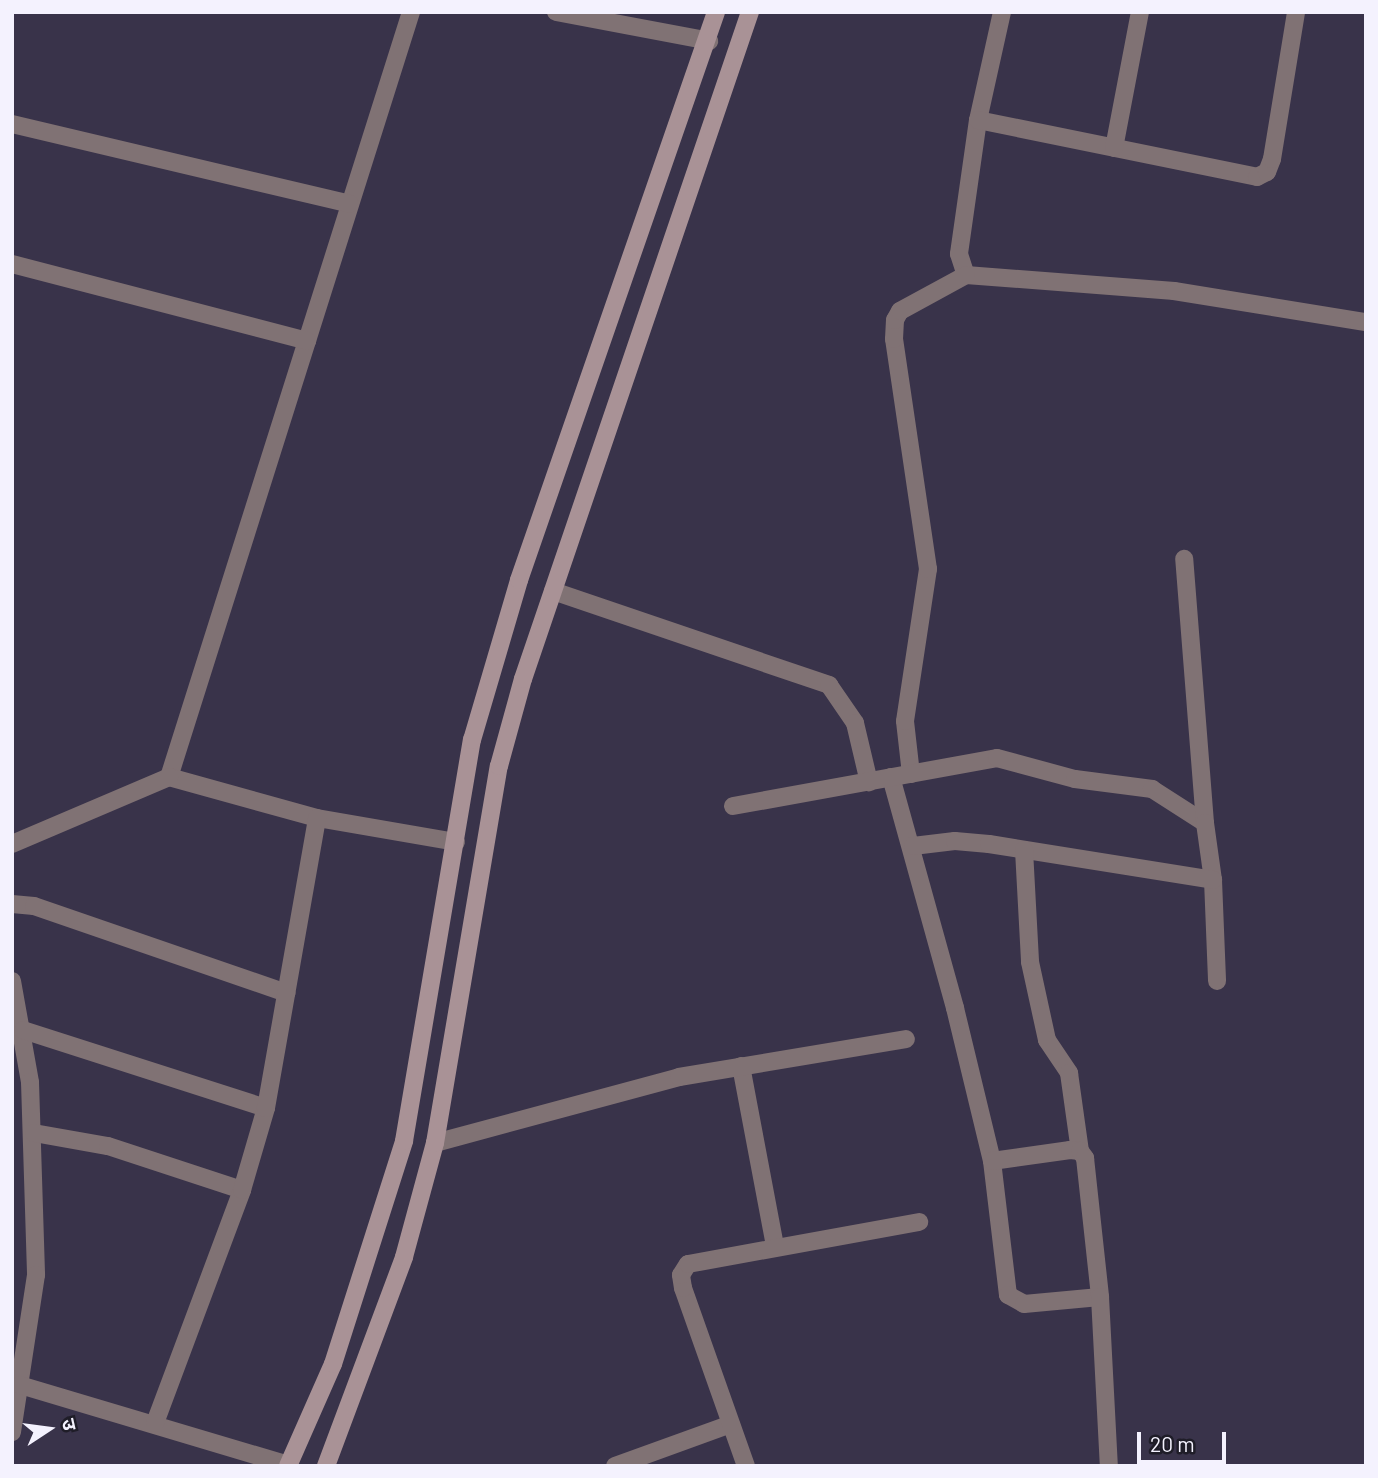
<!DOCTYPE html>
<meta charset="utf-8">
<style>
body{margin:0}
#map{position:relative;width:1378px;height:1478px;overflow:hidden;background:#39334a;font-family:Barlow,"Noto Sans Devanagari",sans-serif}
div>[style]{position:absolute}
[style*='--x']{left:calc(var(--x)*1px);top:calc(var(--y)*1px);width:calc(var(--w)*1px);rotate:calc(var(--a)*1deg)}
.street>*{height:18px;margin:-9px;padding:0 9px;transform-origin:9px;border-radius:9px;background:#807274}
.secondary>*{height:18px;margin:-9px;padding:0 9px;transform-origin:9px;border-radius:9px;background:#a99296}
span{translate:-50% -50%;white-space:nowrap;text-align:center;line-height:1.15;-webkit-text-stroke:5px #1f1d28;paint-order:stroke}
.frame{position:absolute;inset:0;border:14px solid #f4f2fe;pointer-events:none}
.north{position:absolute;left:14px;top:1394px;width:70px;height:70px;-webkit-text-stroke:5px #1f1d28;paint-order:stroke;rotate:77deg;font-size:19px;font-weight:700;line-height:28px;text-align:center;color:#f4f2fe}
.north::after{content:'';display:block;margin:auto;width:24px;height:32px;background:#f4f2fe;clip-path:polygon(50% 0,100% 100%,50% 72%,0 100%)}
.scale{position:absolute;left:1137px;top:1432px;width:89px;height:32px;box-sizing:border-box;border:4px solid #f4f2fe;border-top:0;padding-left:9px;font-size:21px;line-height:24px;white-space:nowrap;color:#f4f2fe;-webkit-text-stroke:5px #1f1d28;paint-order:stroke}
</style>
<div id="map">
<div class="street">
<i style="--x:411;--y:12;--w:802;--a:107.55"></i>
<i style="--x:169;--y:777;--w:154;--a:15.5"></i>
<i style="--x:317;--y:818;--w:141;--a:9.8"></i>
<i style="--x:556;--y:12;--w:156;--a:10.7"></i>
<i style="--x:1002;--y:12;--w:111;--a:102.5"></i>
<i style="--x:978;--y:120;--w:135;--a:98.1"></i>
<i style="--x:959;--y:254;--w:22;--a:72"></i>
<i style="--x:966;--y:275;--w:209;--a:4.4"></i>
<i style="--x:1174;--y:291;--w:194;--a:9.2"></i>
<i style="--x:978;--y:120;--w:285;--a:11.5"></i>
<i style="--x:1257;--y:177;--w:11;--a:-27"></i>
<i style="--x:1267;--y:172;--w:14;--a:-69"></i>
<i style="--x:1272;--y:159;--w:149;--a:-80.7"></i>
<i style="--x:12;--y:124;--w:347;--a:13.3"></i>
<i style="--x:1114;--y:148;--w:138;--a:-79.2"></i>
<i style="--x:12;--y:264;--w:305;--a:14.6"></i>
<i style="--x:553;--y:591;--w:292;--a:18.8"></i>
<i style="--x:829;--y:685;--w:46;--a:55.6"></i>
<i style="--x:855;--y:723;--w:61;--a:76.7"></i>
<i style="--x:911;--y:774;--w:53;--a:-96.5"></i>
<i style="--x:905;--y:721;--w:154;--a:-81.4"></i>
<i style="--x:928;--y:569;--w:232;--a:-98.4"></i>
<i style="--x:894;--y:339;--w:19;--a:-87"></i>
<i style="--x:895;--y:320;--w:10;--a:-61"></i>
<i style="--x:900;--y:311;--w:75;--a:-28.6"></i>
<i style="--x:891;--y:777;--w:240;--a:74.5"></i>
<i style="--x:955;--y:1008;--w:157;--a:76.4"></i>
<i style="--x:992;--y:1161;--w:135;--a:83.2"></i>
<i style="--x:1008;--y:1295;--w:18;--a:29"></i>
<i style="--x:1024;--y:1304;--w:76;--a:-5.3"></i>
<i style="--x:733;--y:806;--w:268;--a:-10.3"></i>
<i style="--x:997;--y:758;--w:81;--a:15.1"></i>
<i style="--x:1075;--y:779;--w:78;--a:7.4"></i>
<i style="--x:1152;--y:789;--w:63;--a:32.7"></i>
<i style="--x:1205;--y:823;--w:265;--a:-94.5"></i>
<i style="--x:1205;--y:823;--w:58;--a:82"></i>
<i style="--x:1213;--y:880;--w:101;--a:87.7"></i>
<i style="--x:12;--y:844;--w:171;--a:-23.1"></i>
<i style="--x:913;--y:846;--w:42;--a:-6.8"></i>
<i style="--x:955;--y:841;--w:34;--a:5"></i>
<i style="--x:989;--y:844;--w:227;--a:9.1"></i>
<i style="--x:1024;--y:850;--w:112;--a:86.9"></i>
<i style="--x:1030;--y:962;--w:80;--a:77.7"></i>
<i style="--x:1047;--y:1040;--w:40;--a:56"></i>
<i style="--x:1069;--y:1073;--w:79;--a:82"></i>
<i style="--x:12;--y:904;--w:22;--a:5"></i>
<i style="--x:34;--y:906;--w:267;--a:19"></i>
<i style="--x:12;--y:981;--w:103;--a:79.9"></i>
<i style="--x:30;--y:1082;--w:193;--a:88.2"></i>
<i style="--x:36;--y:1275;--w:159;--a:98.7"></i>
<i style="--x:23;--y:1030;--w:255;--a:17.8"></i>
<i style="--x:741;--y:1066;--w:183;--a:79.3"></i>
<i style="--x:34;--y:1133;--w:75;--a:10"></i>
<i style="--x:108;--y:1146;--w:141;--a:18.2"></i>
<i style="--x:435;--y:1143;--w:253;--a:-15.1"></i>
<i style="--x:679;--y:1077;--w:230;--a:-9.5"></i>
<i style="--x:992;--y:1161;--w:79;--a:-8"></i>
<i style="--x:1070;--y:1150;--w:10;--a:6"></i>
<i style="--x:1080;--y:1151;--w:9;--a:54"></i>
<i style="--x:1085;--y:1158;--w:140;--a:83.8"></i>
<i style="--x:1100;--y:1297;--w:169;--a:87"></i>
<i style="--x:20;--y:1385;--w:280;--a:16.6"></i>
<i style="--x:155;--y:1423;--w:249;--a:-69.5"></i>
<i style="--x:242;--y:1190;--w:85;--a:-73.7"></i>
<i style="--x:266;--y:1108;--w:294;--a:-80"></i>
<i style="--x:615;--y:1466;--w:123;--a:-19.9"></i>
<i style="--x:746;--y:1466;--w:189;--a:-109.5"></i>
<i style="--x:683;--y:1288;--w:13;--a:-99"></i>
<i style="--x:681;--y:1275;--w:13;--a:-58"></i>
<i style="--x:688;--y:1264;--w:235;--a:-10.3"></i>
</div>
<div class="secondary">
<i style="--x:288;--y:1466;--w:111;--a:-66.2"></i>
<i style="--x:333;--y:1364;--w:234;--a:-72.3"></i>
<i style="--x:404;--y:1141;--w:407;--a:-80.4"></i>
<i style="--x:472;--y:740;--w:167;--a:-73.6"></i>
<i style="--x:519;--y:580;--w:601;--a:-70.87"></i>
<i style="--x:326;--y:1466;--w:223;--a:-69.5"></i>
<i style="--x:404;--y:1257;--w:118;--a:-74.8"></i>
<i style="--x:435;--y:1143;--w:382;--a:-80.4"></i>
<i style="--x:499;--y:766;--w:90;--a:-74.6"></i>
<i style="--x:523;--y:679;--w:705;--a:-71.21"></i>
</div>
<div class="frame"></div>
<div class="north">उ</div>
<div class="scale">20 m</div>
</div>
